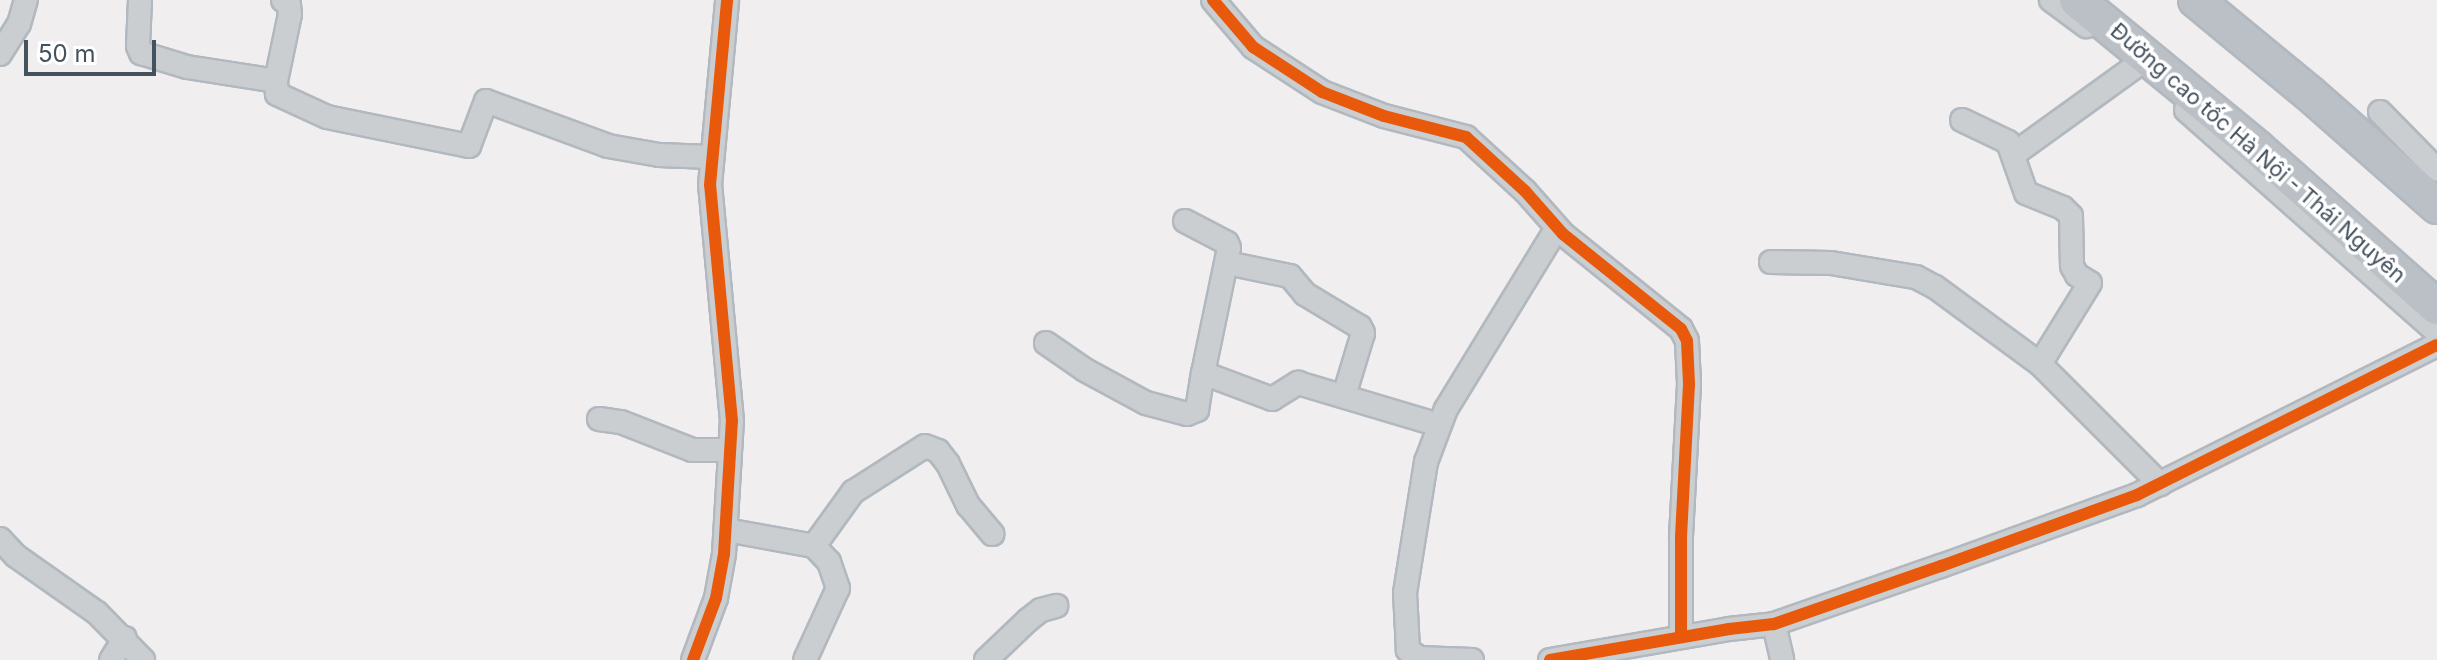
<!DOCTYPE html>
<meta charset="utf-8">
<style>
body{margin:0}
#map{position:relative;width:2437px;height:660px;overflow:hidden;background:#f0eeee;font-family:Inter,sans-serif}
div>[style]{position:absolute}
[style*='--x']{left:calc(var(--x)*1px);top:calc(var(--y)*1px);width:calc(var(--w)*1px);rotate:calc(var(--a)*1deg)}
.roads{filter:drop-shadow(2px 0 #b2b8bf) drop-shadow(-2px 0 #b2b8bf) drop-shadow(0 2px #b2b8bf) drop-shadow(0 -2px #b2b8bf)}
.minor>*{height:22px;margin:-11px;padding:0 11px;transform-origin:11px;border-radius:11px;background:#caced0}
.highway>*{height:34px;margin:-17px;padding:0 17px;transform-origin:17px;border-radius:17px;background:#bac0c6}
.cycleway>*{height:12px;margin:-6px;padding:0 6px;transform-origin:6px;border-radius:6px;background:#e8590c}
span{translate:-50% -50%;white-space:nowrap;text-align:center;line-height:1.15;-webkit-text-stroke:7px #fff;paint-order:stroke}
.street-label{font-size:22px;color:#44525e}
.scale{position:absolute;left:24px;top:40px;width:132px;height:36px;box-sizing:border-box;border:4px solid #44525e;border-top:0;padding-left:10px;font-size:24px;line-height:28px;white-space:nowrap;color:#44525e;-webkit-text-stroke:6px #fff;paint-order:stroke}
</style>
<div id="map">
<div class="roads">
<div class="minor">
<i style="--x:140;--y:0;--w:46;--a:92.5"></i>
<i style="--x:138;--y:46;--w:8;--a:67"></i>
<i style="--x:141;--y:53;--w:48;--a:16.9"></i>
<i style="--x:187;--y:67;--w:90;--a:8.9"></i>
<i style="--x:283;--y:0;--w:8;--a:40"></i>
<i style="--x:289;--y:5;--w:9;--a:84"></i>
<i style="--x:290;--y:14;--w:68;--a:101.8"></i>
<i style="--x:276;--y:81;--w:13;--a:86"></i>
<i style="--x:277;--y:94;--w:55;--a:24.7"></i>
<i style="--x:327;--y:117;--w:145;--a:11.5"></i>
<i style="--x:469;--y:146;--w:48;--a:-69.3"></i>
<i style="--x:486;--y:101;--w:130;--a:20.2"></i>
<i style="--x:608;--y:146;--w:52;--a:10"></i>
<i style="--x:659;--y:155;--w:52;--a:2.2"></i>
<i style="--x:1213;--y:0;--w:62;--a:49.6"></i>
<i style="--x:1253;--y:47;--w:82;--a:33.1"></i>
<i style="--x:1322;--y:92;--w:66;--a:21.2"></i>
<i style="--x:1384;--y:116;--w:85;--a:14.4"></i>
<i style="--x:1466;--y:137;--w:80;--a:42.5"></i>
<i style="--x:1525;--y:191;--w:57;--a:48.5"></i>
<i style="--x:1563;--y:234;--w:151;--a:38.8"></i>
<i style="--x:1681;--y:329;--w:13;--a:63"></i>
<i style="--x:1687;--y:341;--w:43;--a:87.3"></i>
<i style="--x:1689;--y:384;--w:155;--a:93"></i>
<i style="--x:1681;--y:539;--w:98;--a:90"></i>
<i style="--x:2051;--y:0;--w:44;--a:36.6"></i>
<i style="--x:0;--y:54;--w:36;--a:-58"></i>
<i style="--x:19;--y:24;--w:25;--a:-74"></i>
<i style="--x:2186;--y:110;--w:335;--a:41.5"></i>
<i style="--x:2380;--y:112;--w:81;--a:45.5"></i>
<i style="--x:1962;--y:120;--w:51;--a:25.6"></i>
<i style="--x:2008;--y:142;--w:54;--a:70.6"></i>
<i style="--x:2026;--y:193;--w:40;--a:22"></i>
<i style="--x:2063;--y:208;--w:11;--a:45"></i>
<i style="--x:2071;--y:216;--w:50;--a:88.9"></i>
<i style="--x:2072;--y:266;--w:10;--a:61"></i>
<i style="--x:2077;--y:275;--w:15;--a:32"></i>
<i style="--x:2090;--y:283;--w:95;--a:121.7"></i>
<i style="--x:2040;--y:364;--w:170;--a:45"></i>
<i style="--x:2014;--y:154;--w:150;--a:-35.8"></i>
<i style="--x:1185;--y:221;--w:47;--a:27.6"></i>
<i style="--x:1227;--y:243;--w:5;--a:68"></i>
<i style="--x:1229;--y:248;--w:128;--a:101.7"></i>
<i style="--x:1771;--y:262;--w:60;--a:1"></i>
<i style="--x:1831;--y:263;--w:86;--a:9.4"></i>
<i style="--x:1916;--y:277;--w:21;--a:28"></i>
<i style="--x:1935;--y:287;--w:130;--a:36.3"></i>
<i style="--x:1227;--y:263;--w:64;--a:11.7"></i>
<i style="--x:1290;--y:276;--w:23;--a:50"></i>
<i style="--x:1305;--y:294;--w:64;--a:31"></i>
<i style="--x:1360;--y:327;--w:7;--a:63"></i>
<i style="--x:1363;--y:333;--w:66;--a:106.8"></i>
<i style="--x:1046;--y:343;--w:47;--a:34.7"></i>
<i style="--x:1085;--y:370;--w:69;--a:28.4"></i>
<i style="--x:1146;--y:403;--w:42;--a:15"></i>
<i style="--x:1187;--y:414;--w:11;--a:-22"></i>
<i style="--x:1197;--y:410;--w:37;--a:-81"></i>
<i style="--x:1203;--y:373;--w:74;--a:20.6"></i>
<i style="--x:1272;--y:399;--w:31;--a:-32"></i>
<i style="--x:1298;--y:383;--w:147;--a:16.6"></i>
<i style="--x:599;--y:419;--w:22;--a:8"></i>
<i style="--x:621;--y:422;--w:76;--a:21.5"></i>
<i style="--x:692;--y:450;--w:38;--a:0"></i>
<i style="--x:726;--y:530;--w:89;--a:10.3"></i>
<i style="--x:814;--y:546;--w:22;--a:47"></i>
<i style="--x:829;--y:562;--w:28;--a:71"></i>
<i style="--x:838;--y:588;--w:79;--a:114.6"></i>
<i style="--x:0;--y:539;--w:23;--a:47"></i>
<i style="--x:16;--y:556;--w:99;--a:35.1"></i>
<i style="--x:97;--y:613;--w:66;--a:45.6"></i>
<i style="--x:814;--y:546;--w:67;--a:-54.2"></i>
<i style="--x:853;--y:492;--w:85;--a:-32.6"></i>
<i style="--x:925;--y:446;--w:14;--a:21"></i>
<i style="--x:938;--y:451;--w:16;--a:52"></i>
<i style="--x:948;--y:464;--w:46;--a:64"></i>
<i style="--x:968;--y:505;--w:38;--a:50"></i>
<i style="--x:1774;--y:624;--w:37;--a:77"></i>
<i style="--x:111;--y:660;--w:26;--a:-58"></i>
<i style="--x:693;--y:660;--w:66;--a:-69.6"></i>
<i style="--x:716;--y:598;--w:45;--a:-79.7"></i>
<i style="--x:724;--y:554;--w:133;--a:-86.6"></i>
<i style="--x:732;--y:421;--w:237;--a:-95.3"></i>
<i style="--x:710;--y:185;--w:186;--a:-84.7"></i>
<i style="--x:986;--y:660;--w:58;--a:-43.6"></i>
<i style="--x:1028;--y:620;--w:16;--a:-38"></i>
<i style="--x:1041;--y:610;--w:16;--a:-15"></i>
<i style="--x:1472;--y:660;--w:53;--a:-177.8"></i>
<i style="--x:1419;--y:658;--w:14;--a:-144"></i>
<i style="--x:1408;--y:650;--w:57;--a:-93"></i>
<i style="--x:1405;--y:593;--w:133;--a:-80.9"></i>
<i style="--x:1426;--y:462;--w:57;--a:-69.3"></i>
<i style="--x:1446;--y:409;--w:212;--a:-58.5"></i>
<i style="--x:1550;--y:660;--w:182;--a:-9.8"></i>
<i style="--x:1729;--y:629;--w:45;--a:-6.3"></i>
<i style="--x:1774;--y:624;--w:177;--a:-19.2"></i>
<i style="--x:1941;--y:566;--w:208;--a:-19.9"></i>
<i style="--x:2137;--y:495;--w:335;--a:-26.6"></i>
</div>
<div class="highway">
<i style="--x:2077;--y:0;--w:233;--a:39.4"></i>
<i style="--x:2257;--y:148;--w:240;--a:41.5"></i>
<i style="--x:2196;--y:0;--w:146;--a:39.5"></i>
<i style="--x:2309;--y:93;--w:171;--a:41.4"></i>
</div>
</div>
<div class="cycleway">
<i style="--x:1213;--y:0;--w:62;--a:49.6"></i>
<i style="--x:1253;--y:47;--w:82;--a:33.1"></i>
<i style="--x:1322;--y:92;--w:66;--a:21.2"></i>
<i style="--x:1384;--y:116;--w:85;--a:14.4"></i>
<i style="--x:1466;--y:137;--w:80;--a:42.5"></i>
<i style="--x:1525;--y:191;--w:57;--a:48.5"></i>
<i style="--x:1563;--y:234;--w:151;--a:38.8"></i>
<i style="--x:1681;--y:329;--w:13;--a:63"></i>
<i style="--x:1687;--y:341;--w:43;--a:87.3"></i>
<i style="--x:1689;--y:384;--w:155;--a:93"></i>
<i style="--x:1681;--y:539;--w:98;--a:90"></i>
<i style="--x:693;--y:660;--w:66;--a:-69.6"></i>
<i style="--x:716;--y:598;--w:45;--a:-79.7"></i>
<i style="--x:724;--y:554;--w:133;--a:-86.6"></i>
<i style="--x:732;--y:421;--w:237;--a:-95.3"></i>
<i style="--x:710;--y:185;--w:186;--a:-84.7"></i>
<i style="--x:1550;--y:660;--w:182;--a:-9.8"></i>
<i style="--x:1729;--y:629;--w:45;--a:-6.3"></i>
<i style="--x:1774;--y:624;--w:177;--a:-19.2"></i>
<i style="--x:1941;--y:566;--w:208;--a:-19.9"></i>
<i style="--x:2137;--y:495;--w:335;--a:-26.6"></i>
</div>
<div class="street-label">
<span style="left:2258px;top:153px;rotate:41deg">Đường cao tốc Hà Nội - Thái Nguyên</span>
</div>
<div class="scale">50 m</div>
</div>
